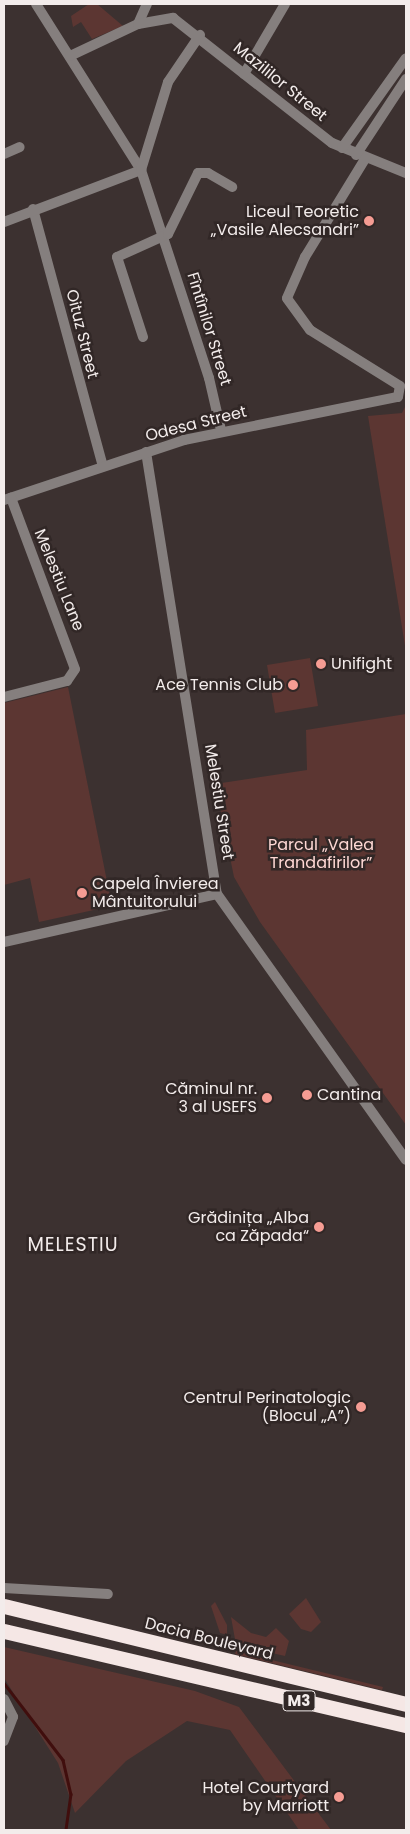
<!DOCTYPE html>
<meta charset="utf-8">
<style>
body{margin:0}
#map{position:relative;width:410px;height:1834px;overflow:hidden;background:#3c3130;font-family:Poppins,sans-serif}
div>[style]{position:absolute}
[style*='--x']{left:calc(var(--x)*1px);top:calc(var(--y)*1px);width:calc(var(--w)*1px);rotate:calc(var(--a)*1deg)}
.green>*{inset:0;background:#5c3632}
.stream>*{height:2.5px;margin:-1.25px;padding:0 1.25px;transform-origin:1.25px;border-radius:1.25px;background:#400e0d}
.street>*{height:10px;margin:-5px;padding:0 5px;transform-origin:5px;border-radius:5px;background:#857f7e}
.highway>*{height:15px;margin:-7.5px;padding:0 7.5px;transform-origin:7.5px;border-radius:7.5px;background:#f5e7e5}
.dots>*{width:14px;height:14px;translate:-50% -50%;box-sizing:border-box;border:2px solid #312726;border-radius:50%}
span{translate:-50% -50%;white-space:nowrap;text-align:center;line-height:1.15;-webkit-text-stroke:5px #312726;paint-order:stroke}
.shield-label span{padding:1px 4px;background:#312726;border:1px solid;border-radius:4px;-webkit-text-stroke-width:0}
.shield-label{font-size:15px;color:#f3eceb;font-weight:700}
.street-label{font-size:16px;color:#f3eceb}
.poi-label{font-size:16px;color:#f3eceb}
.right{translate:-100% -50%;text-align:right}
.left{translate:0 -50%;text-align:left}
.park-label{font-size:16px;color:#fed8d4}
.quarter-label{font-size:19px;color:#f3eceb;letter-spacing:1px}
.frame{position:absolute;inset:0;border:5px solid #f3eceb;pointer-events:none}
</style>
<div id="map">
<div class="green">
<i style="clip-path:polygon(89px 4px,97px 4px,123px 26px,92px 39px,81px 22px,73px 27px,71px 16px)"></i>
<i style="clip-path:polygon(406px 405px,406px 652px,368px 416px,402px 413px)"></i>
<i style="clip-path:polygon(310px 658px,318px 706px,275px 713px,267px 665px)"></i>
<i style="clip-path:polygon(68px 687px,112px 906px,39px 922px,30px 878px,4px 885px,4px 703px)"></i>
<i style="clip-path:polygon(406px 714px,406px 1125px,260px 922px,234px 877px,215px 784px,307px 770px,306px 730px)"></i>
<i style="clip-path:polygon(306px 1598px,321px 1622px,311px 1632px,301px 1629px,289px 1614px)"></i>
<i style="clip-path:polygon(215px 1602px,227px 1625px,227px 1635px,220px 1633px,211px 1606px)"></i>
<i style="clip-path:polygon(231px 1617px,251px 1633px,266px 1637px,276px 1628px,289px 1641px,285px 1656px,236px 1645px)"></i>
<i style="clip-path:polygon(4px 1647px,195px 1691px,239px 1707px,331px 1830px,299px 1830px,230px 1730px,187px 1721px,126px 1761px,75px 1813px,58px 1763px,4px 1678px)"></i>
<i style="clip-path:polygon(236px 1651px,280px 1662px,383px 1687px,382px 1690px,235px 1654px)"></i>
</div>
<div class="stream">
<i style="--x:4;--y:1683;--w:97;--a:52.5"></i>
<i style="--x:63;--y:1760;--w:35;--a:77"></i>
<i style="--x:71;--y:1794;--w:36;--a:98"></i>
</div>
<div class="street">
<i style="--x:36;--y:4;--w:196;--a:57.7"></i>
<i style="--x:141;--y:170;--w:219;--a:71.9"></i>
<i style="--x:209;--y:378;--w:53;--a:77"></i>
<i style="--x:138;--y:24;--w:22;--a:-66"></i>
<i style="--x:70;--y:56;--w:75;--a:-25.2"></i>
<i style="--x:138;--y:24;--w:36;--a:-10"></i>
<i style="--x:173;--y:18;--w:202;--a:38.2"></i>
<i style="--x:332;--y:143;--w:80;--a:22.1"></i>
<i style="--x:244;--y:74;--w:81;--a:-59.6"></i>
<i style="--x:342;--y:148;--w:110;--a:-54.6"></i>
<i style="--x:4;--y:154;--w:17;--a:-24"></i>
<i style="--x:356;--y:155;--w:91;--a:-56.7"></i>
<i style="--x:33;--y:209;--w:266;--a:74.8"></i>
<i style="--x:4;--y:222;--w:147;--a:-20.8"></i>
<i style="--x:141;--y:170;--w:92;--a:-72.9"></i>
<i style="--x:168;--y:82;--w:57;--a:-55.8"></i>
<i style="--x:143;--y:337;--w:84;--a:-108"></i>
<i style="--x:117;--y:257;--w:56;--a:-24.3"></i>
<i style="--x:168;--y:234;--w:68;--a:-63.8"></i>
<i style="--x:198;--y:173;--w:10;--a:0"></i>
<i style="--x:208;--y:173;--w:28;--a:30"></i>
<i style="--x:146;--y:452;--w:448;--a:80.9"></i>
<i style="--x:217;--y:894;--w:326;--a:54.6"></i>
<i style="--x:4;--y:500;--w:190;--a:-18.4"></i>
<i style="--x:184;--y:440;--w:218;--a:-11.4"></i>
<i style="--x:398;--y:397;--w:11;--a:-80"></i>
<i style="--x:400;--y:386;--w:106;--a:-148.1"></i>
<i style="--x:310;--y:330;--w:39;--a:-126"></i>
<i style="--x:287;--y:298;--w:45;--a:-66.3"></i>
<i style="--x:305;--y:257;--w:115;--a:-58.5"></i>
<i style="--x:4;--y:697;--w:65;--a:-14.3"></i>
<i style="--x:67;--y:681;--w:14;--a:-56"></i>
<i style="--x:75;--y:669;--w:183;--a:-110.5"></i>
<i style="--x:4;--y:942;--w:218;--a:-12.7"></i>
<i style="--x:4;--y:1588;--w:104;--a:3.3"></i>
<i style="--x:4;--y:1699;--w:20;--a:63"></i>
<i style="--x:13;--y:1717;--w:26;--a:111"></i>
</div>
<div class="highway">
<i style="--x:4;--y:1606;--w:414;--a:13.7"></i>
<i style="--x:4;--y:1631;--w:413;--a:13.2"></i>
</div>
<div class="dots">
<i style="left:369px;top:221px;background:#f59c93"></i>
<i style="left:321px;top:664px;background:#f59c93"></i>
<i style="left:293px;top:685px;background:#f59c93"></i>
<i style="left:82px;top:893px;background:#f59c93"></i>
<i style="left:307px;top:1095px;background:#f59c93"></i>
<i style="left:267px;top:1098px;background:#f59c93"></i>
<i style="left:319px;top:1227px;background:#f59c93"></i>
<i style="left:361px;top:1407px;background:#f59c93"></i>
<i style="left:339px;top:1797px;background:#f59c93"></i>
</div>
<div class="shield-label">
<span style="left:299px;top:1701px">M3</span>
</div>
<div class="street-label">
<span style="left:280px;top:82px;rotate:39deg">Mazililor Street</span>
<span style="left:209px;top:329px;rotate:73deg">Fîntînilor Street</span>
<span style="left:82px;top:334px;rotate:76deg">Oituz Street</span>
<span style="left:196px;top:424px;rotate:-14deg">Odesa Street</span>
<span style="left:59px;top:580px;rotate:68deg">Melestiu Lane</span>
<span style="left:219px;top:802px;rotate:81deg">Melestiu Street</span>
<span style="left:209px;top:1639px;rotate:14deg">Dacia Boulevard</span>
</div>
<div class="poi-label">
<span class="right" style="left:359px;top:221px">Liceul Teoretic<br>„Vasile Alecsandri”</span>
<span class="left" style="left:331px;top:664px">Unifight</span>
<span class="right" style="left:283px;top:685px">Ace Tennis Club</span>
<span class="left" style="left:92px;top:893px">Capela Învierea<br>Mântuitorului</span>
<span class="right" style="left:257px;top:1098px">Căminul nr.<br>3 al USEFS</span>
<span class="left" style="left:317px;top:1095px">Cantina</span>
<span class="right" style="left:309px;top:1227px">Grădinița „Alba<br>ca Zăpada“</span>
<span class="right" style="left:351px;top:1407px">Centrul Perinatologic<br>(Blocul „A”)</span>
<span class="right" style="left:329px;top:1797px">Hotel Courtyard<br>by Marriott</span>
</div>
<div class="park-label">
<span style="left:321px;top:854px">Parcul „Valea<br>Trandafirilor”</span>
</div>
<div class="quarter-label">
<span style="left:73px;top:1245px">MELESTIU</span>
</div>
<div class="frame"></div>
</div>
